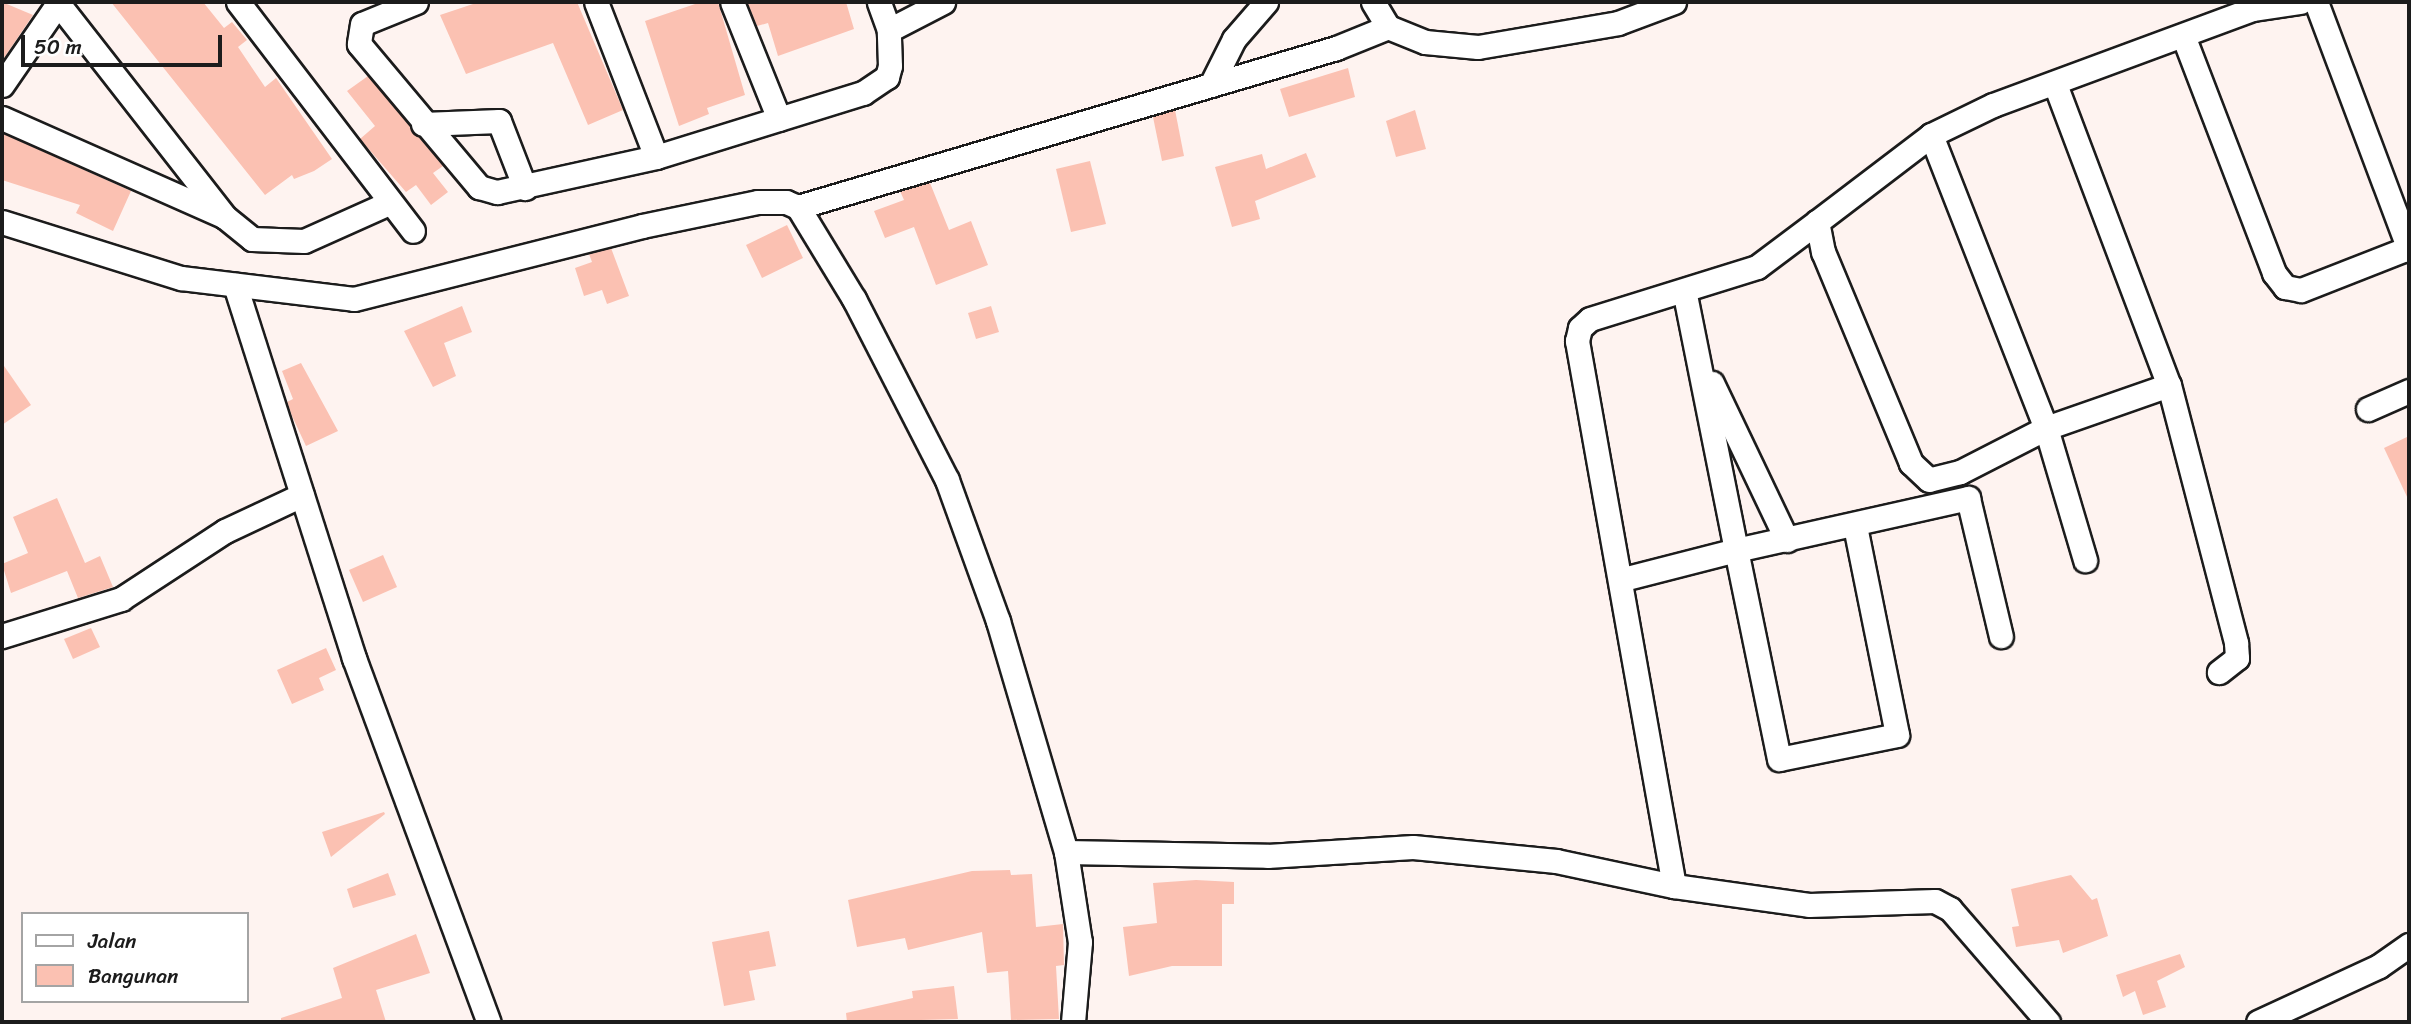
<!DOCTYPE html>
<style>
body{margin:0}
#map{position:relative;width:2411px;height:1024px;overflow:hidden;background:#fef3f0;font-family:Sriracha,sans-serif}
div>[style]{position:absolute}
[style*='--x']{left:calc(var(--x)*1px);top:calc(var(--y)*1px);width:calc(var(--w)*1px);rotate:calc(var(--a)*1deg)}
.building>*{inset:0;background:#fbc1b2}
.roads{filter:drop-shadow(2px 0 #1c1c1c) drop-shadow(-2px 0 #1c1c1c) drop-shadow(0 2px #1c1c1c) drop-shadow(0 -2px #1c1c1c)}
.street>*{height:23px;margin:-11.5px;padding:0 11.5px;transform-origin:11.5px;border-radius:11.5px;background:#fff}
span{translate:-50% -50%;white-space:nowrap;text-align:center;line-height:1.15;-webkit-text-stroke:7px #fff;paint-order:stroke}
.frame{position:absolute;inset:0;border:4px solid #1c1c1c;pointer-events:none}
.legend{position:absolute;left:21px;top:912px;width:228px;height:91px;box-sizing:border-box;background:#fff;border:2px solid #a4a4a4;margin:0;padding:9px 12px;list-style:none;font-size:21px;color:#1c1c1c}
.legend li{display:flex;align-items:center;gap:14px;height:35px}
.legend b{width:35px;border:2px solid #a4a4a4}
.scale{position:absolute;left:21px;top:35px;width:201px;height:32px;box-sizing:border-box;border:4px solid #1c1c1c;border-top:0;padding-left:9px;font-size:21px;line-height:24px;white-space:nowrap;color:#1c1c1c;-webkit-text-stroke:5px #fff;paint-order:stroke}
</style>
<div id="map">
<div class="building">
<i style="clip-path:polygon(2px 2px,33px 15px,2px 61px)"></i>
<i style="clip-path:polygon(111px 2px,203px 2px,224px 28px,232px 22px,247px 40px,238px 47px,265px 87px,276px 78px,332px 159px,314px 171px,294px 179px,292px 175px,265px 195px)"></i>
<i style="clip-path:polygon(479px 2px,577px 2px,623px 110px,588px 125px,553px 43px,466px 74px,440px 15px)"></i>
<i style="clip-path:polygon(701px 2px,718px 2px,745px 95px,707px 108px,709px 114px,679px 126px,645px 21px)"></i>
<i style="clip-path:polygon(747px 2px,846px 2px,854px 29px,778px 56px,768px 23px,757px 26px)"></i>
<i style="clip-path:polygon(1348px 68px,1355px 97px,1289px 117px,1280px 89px)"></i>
<i style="clip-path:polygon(368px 76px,443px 166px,433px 173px,448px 192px,431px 205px,416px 185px,406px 192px,360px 139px,375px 126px,347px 91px)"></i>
<i style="clip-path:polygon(1175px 110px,1184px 156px,1162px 161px,1153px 117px)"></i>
<i style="clip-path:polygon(1415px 110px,1426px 149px,1396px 157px,1386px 121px)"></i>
<i style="clip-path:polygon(2px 133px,131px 191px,113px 231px,76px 213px,80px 205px,2px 180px)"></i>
<i style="clip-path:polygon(1306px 153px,1316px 177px,1255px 201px,1260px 219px,1232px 227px,1215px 167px,1262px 154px,1266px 169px)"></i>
<i style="clip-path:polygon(1090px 161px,1106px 224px,1071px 232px,1056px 169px)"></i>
<i style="clip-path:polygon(930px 183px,949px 230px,971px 221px,988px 265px,936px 285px,914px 227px,885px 238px,874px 211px,904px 200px,900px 191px)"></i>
<i style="clip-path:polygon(787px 225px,803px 258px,762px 278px,746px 245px)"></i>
<i style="clip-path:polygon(611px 248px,629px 296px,607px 304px,602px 290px,584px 296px,575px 268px,592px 262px,589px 254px)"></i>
<i style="clip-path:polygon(462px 306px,472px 332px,444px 343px,456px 376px,433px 387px,404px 331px)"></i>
<i style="clip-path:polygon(991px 306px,999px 332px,976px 339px,968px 313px)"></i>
<i style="clip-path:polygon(2px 363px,31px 405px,2px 425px)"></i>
<i style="clip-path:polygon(301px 363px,338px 431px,306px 446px,292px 416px,287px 402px,293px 399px,282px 371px)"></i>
<i style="clip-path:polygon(2409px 436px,2409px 501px,2384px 448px)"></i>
<i style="clip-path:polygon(57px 498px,85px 563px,100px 556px,113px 587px,78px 598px,67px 571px,11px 593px,2px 564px,28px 553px,13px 517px)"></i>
<i style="clip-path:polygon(383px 555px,397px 587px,363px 602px,349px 570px)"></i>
<i style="clip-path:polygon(91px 628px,100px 647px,73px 659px,64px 639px)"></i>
<i style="clip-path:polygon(326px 648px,336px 670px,319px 678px,324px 690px,292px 704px,277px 670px)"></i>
<i style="clip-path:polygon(384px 812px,385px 814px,331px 857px,322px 832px)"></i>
<i style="clip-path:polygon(1010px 870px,1011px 875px,1032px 874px,1036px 927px,1063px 924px,1064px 965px,1056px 966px,1059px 1019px,1011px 1020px,1008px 971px,987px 973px,982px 932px,908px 950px,905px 938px,857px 947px,848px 900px,972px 871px)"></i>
<i style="clip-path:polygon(388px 873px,396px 895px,353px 908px,347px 889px)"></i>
<i style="clip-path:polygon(2071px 875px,2092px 900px,2097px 898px,2108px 936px,2063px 953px,2059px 940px,2016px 947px,2012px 927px,2019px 926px,2011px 889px)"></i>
<i style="clip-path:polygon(1196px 880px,1234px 882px,1234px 904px,1222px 904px,1222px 966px,1172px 966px,1129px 976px,1123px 927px,1157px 923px,1153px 883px)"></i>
<i style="clip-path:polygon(769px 931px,776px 966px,749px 971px,755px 1000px,724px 1006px,712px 942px)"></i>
<i style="clip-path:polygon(416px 934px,430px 973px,376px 990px,386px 1022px,281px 1022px,281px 1018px,342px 998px,333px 968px)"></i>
<i style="clip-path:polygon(2180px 954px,2185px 967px,2157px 981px,2166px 1007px,2143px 1015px,2135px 991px,2123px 997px,2116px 975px)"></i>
<i style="clip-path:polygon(954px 986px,958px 1019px,847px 1022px,846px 1013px,913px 998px,912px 991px)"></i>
</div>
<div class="roads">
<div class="street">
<i style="--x:57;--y:2;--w:273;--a:52"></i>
<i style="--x:225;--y:217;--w:35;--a:39"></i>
<i style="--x:252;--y:239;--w:52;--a:2.2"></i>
<i style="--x:304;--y:241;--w:93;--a:-24.1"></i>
<i style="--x:238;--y:2;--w:288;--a:52.6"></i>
<i style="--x:416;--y:2;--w:58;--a:157.8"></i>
<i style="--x:362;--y:24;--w:20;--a:99"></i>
<i style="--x:359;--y:44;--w:187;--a:50"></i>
<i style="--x:479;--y:187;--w:19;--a:16"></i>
<i style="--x:497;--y:192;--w:163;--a:-12.4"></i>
<i style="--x:656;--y:157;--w:217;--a:-17.2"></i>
<i style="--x:863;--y:93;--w:29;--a:-34"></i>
<i style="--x:887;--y:77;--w:11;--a:-75"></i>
<i style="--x:890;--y:66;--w:36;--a:-92"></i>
<i style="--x:889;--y:30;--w:30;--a:-110"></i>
<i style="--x:596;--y:2;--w:166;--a:68.8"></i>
<i style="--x:732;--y:2;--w:126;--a:68.1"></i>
<i style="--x:1373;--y:2;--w:29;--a:59"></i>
<i style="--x:1388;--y:27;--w:40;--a:22"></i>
<i style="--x:1425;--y:42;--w:53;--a:5.4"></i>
<i style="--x:1478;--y:47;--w:142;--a:-9.7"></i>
<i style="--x:1618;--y:23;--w:60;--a:-20.6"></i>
<i style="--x:2316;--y:2;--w:265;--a:69.4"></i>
<i style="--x:889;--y:30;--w:61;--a:-27.4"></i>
<i style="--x:2184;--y:38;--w:252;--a:69"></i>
<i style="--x:2274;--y:273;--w:18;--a:52"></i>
<i style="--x:2285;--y:287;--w:16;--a:11"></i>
<i style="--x:2301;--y:290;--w:115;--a:-21.4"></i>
<i style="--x:2055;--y:84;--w:322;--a:69.3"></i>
<i style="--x:2169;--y:385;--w:130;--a:160.7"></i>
<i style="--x:2046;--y:428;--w:97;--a:152.9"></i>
<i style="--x:1960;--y:472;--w:32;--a:166"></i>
<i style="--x:1929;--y:480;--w:25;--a:-137"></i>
<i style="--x:1911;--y:463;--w:229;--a:-112.6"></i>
<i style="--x:1823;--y:252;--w:31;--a:-101"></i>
<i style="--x:1817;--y:222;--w:143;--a:-37.3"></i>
<i style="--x:1931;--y:135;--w:69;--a:-25.8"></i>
<i style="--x:1993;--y:105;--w:276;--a:-20.3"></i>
<i style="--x:2252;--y:9;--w:49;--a:-8.3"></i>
<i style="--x:2;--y:85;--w:101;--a:-55.5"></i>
<i style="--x:1211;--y:85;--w:51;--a:-63.4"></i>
<i style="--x:1234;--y:39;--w:49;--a:-49.1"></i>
<i style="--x:2;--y:118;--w:242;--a:23.9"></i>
<i style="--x:423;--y:124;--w:76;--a:-2.3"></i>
<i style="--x:499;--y:121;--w:72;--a:68.8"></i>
<i style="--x:1931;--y:135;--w:315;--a:68.6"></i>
<i style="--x:2046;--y:428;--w:138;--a:73.5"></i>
<i style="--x:798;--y:207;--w:561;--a:-16.46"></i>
<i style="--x:1336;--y:48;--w:56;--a:-22"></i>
<i style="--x:2;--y:222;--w:188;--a:17.4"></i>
<i style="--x:181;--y:278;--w:174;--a:6.9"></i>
<i style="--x:354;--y:299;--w:297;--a:-14.2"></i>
<i style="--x:642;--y:226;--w:118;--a:-11.7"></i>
<i style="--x:758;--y:202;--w:28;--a:0"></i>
<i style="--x:786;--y:202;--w:13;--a:23"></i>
<i style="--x:798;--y:207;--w:108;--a:58.7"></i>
<i style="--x:854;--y:299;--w:203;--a:62.8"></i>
<i style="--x:947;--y:480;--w:150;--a:70.1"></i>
<i style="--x:998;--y:621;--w:241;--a:73.6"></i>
<i style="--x:1066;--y:852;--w:201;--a:1.1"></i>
<i style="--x:1267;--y:856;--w:146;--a:-3.5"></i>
<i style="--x:1413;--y:847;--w:144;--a:5.6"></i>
<i style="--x:1556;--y:861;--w:121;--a:12"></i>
<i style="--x:1674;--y:886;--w:136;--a:8"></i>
<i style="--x:1809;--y:905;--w:126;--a:-1.8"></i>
<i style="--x:1935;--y:901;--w:17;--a:28"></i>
<i style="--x:1950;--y:909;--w:150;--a:49.1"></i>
<i style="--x:235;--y:285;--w:392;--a:72.3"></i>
<i style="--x:354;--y:658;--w:388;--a:69.7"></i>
<i style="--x:1712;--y:383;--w:174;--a:64.5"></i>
<i style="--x:2169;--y:385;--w:267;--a:75.4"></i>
<i style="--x:2236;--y:643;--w:15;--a:86"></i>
<i style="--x:2237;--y:658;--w:23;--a:142"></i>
<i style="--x:2368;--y:409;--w:45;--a:-23.7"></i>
<i style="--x:1855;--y:526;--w:213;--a:78.6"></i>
<i style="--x:1897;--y:735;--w:120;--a:168.5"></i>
<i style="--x:1779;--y:759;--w:213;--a:-101.6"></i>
<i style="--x:1736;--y:550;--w:238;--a:-12.6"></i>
<i style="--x:1968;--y:498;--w:142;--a:76.6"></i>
<i style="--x:1623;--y:579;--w:117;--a:-14.4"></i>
<i style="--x:1736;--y:550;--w:261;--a:-101.3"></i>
<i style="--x:2;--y:636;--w:125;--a:-17.3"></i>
<i style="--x:121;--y:599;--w:124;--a:-33.2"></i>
<i style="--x:225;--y:531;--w:85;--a:-25.1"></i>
<i style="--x:1066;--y:852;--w:91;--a:81.2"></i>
<i style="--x:1080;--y:942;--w:80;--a:95"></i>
<i style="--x:1674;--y:886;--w:554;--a:-100.09"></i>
<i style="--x:1577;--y:341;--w:13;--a:-77"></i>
<i style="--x:1580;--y:328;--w:13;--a:-42"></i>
<i style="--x:1590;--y:319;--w:175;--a:-17.3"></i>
<i style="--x:1757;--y:267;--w:75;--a:-36.9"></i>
<i style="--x:2258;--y:1022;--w:133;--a:-24.8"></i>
<i style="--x:2379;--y:966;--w:37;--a:-35"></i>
</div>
</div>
<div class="frame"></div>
<ul class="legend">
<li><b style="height:9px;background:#fff"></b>Jalan</li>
<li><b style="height:19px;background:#fbc1b2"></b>Bangunan</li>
</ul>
<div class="scale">50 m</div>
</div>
